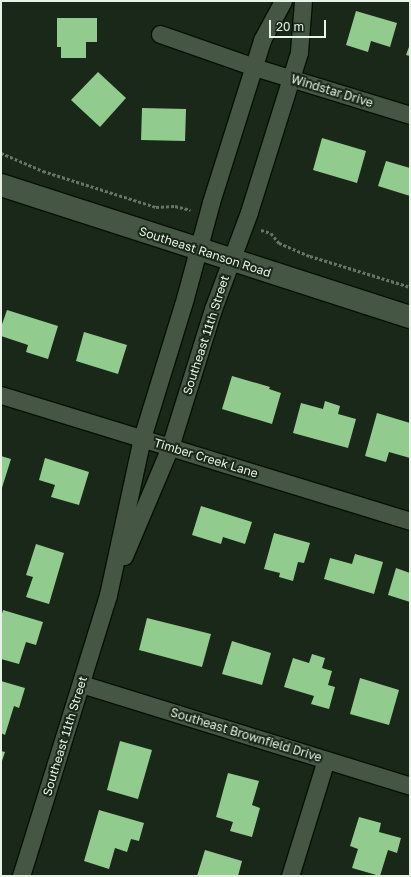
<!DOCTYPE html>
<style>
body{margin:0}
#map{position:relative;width:411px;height:877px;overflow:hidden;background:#192818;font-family:"Golos Text",sans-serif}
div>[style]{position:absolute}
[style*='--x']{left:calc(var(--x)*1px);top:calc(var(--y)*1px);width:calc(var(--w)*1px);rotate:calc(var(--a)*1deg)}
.building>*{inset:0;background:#92cb8e}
.path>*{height:2.5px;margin-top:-1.25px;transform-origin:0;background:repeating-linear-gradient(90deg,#667365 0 3px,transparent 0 5px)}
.roads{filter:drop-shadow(1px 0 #041104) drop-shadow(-1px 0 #041104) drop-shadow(0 1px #041104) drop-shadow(0 -1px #041104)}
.street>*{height:17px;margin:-8.5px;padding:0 8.5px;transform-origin:8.5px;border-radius:8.5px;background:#455644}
.secondary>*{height:22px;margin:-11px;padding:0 11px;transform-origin:11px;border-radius:11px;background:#455644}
span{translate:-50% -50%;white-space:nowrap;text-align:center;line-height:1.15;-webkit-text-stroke:4px #192818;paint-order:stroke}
.street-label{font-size:12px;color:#e8f2e7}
.frame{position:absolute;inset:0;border:2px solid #e8f2e7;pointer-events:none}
.scale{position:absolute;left:269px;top:20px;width:57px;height:18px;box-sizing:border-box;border:2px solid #e8f2e7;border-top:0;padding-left:5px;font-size:12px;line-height:14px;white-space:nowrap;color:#e8f2e7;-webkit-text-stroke:3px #192818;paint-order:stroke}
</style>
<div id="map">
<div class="building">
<i style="clip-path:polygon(356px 11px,397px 23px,390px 47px,371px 41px,368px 52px,346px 45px)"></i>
<i style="clip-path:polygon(57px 18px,97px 18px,97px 42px,86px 42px,86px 58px,61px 58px,61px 47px,57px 47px)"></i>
<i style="clip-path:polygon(410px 44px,410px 56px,406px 55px)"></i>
<i style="clip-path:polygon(98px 72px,126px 98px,100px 127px,71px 100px)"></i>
<i style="clip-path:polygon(142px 108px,186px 109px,185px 141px,141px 140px)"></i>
<i style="clip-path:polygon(322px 138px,366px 151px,357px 183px,313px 170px)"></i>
<i style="clip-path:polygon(386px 161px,410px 168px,410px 196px,378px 186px)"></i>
<i style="clip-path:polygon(7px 310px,58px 326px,48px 359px,26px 352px,28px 345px,1px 336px,1px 327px)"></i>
<i style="clip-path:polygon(84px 332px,127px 345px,118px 374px,76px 361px)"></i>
<i style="clip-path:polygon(232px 376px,270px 387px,269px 389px,281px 393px,272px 424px,222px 409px)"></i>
<i style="clip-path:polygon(325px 401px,340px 406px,338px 414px,356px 419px,348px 448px,293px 433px,301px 403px,323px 409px)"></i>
<i style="clip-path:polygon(377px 413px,410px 423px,410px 458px,389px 452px,386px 462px,365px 456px)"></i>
<i style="clip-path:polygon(1px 456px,11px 459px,1px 491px)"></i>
<i style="clip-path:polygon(45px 458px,89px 472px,79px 505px,51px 497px,55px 485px,39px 480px)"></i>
<i style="clip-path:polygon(201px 506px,252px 522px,245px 544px,223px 537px,221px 544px,192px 535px)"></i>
<i style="clip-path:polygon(274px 533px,310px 543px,304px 563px,298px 562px,293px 581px,279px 577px,280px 573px,264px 569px)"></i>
<i style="clip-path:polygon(36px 544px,64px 553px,49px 604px,26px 597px,33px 577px,26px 575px)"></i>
<i style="clip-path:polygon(355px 554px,383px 562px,374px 594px,324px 579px,330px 558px,352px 564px)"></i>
<i style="clip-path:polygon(396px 568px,410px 573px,410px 602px,388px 595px)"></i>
<i style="clip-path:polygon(3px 610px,43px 622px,36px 645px,26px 642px,19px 664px,1px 659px,1px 617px)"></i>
<i style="clip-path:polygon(147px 618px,211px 634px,202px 667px,139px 650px)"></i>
<i style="clip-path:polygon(232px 641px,271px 653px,262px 685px,222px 674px)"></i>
<i style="clip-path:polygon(312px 654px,325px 658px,322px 668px,332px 671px,328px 685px,335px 687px,329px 709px,311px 704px,314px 696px,284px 687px,293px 658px,309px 663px)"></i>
<i style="clip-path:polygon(360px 678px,399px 690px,389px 725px,350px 714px)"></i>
<i style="clip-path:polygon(1px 681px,25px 688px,19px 708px,14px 706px,5px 735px,1px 733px)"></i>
<i style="clip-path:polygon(120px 741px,152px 750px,138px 799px,107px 790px)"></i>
<i style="clip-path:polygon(1px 751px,5px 752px,1px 764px)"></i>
<i style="clip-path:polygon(228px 773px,259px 781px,252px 805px,260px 808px,252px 837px,230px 831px,233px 822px,216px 817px)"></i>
<i style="clip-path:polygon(99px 810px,144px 823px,139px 841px,131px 839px,127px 852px,115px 848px,109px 869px,84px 861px)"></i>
<i style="clip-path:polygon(359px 817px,381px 823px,379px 832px,401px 838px,397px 853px,388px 850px,380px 876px,352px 868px,358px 849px,350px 846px)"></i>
<i style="clip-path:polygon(205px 850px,242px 861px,238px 876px,197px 876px)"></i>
</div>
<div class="path">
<i style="--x:1;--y:153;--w:46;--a:23.2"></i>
<i style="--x:43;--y:171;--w:119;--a:17.7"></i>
<i style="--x:156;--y:207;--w:19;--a:-3"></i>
<i style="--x:175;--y:206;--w:16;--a:14"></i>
<i style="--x:261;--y:230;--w:10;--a:17"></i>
<i style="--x:271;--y:233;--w:13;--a:51"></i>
<i style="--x:279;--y:243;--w:34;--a:23"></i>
<i style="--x:310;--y:256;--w:105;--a:17.2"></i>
</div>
<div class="roads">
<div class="street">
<i style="--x:160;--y:34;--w:100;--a:19.3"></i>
<i style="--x:254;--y:67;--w:163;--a:17.1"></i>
<i style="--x:1;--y:395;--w:428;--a:17.1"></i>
<i style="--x:124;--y:556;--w:118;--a:-67.1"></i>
<i style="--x:170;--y:447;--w:145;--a:-72.7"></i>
<i style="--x:213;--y:309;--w:103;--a:-69.6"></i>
<i style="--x:249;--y:212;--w:168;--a:-72.6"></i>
<i style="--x:299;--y:52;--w:51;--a:-85.5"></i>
<i style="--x:81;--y:684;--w:344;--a:17.2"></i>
<i style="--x:21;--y:876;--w:294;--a:-72.8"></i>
<i style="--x:108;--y:595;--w:161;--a:-77.8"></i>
<i style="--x:142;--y:438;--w:146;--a:-72.9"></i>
<i style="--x:185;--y:298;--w:99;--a:-74.8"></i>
<i style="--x:211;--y:202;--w:170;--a:-72.5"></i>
<i style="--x:262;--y:40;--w:44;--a:-61.7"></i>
<i style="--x:290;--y:876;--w:121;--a:-72.8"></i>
</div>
<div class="secondary">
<i style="--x:1;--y:185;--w:430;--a:17.9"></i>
</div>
</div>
<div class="street-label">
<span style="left:332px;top:91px;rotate:17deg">Windstar Drive</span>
<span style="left:205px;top:252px;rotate:18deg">Southeast Ranson Road</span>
<span style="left:206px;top:335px;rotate:-72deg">Southeast 11th Street</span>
<span style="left:206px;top:458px;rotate:17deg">Timber Creek Lane</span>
<span style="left:246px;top:735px;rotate:17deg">Southeast Brownfield Drive</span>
<span style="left:65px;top:736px;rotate:-73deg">Southeast 11th Street</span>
</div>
<div class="frame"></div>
<div class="scale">20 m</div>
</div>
